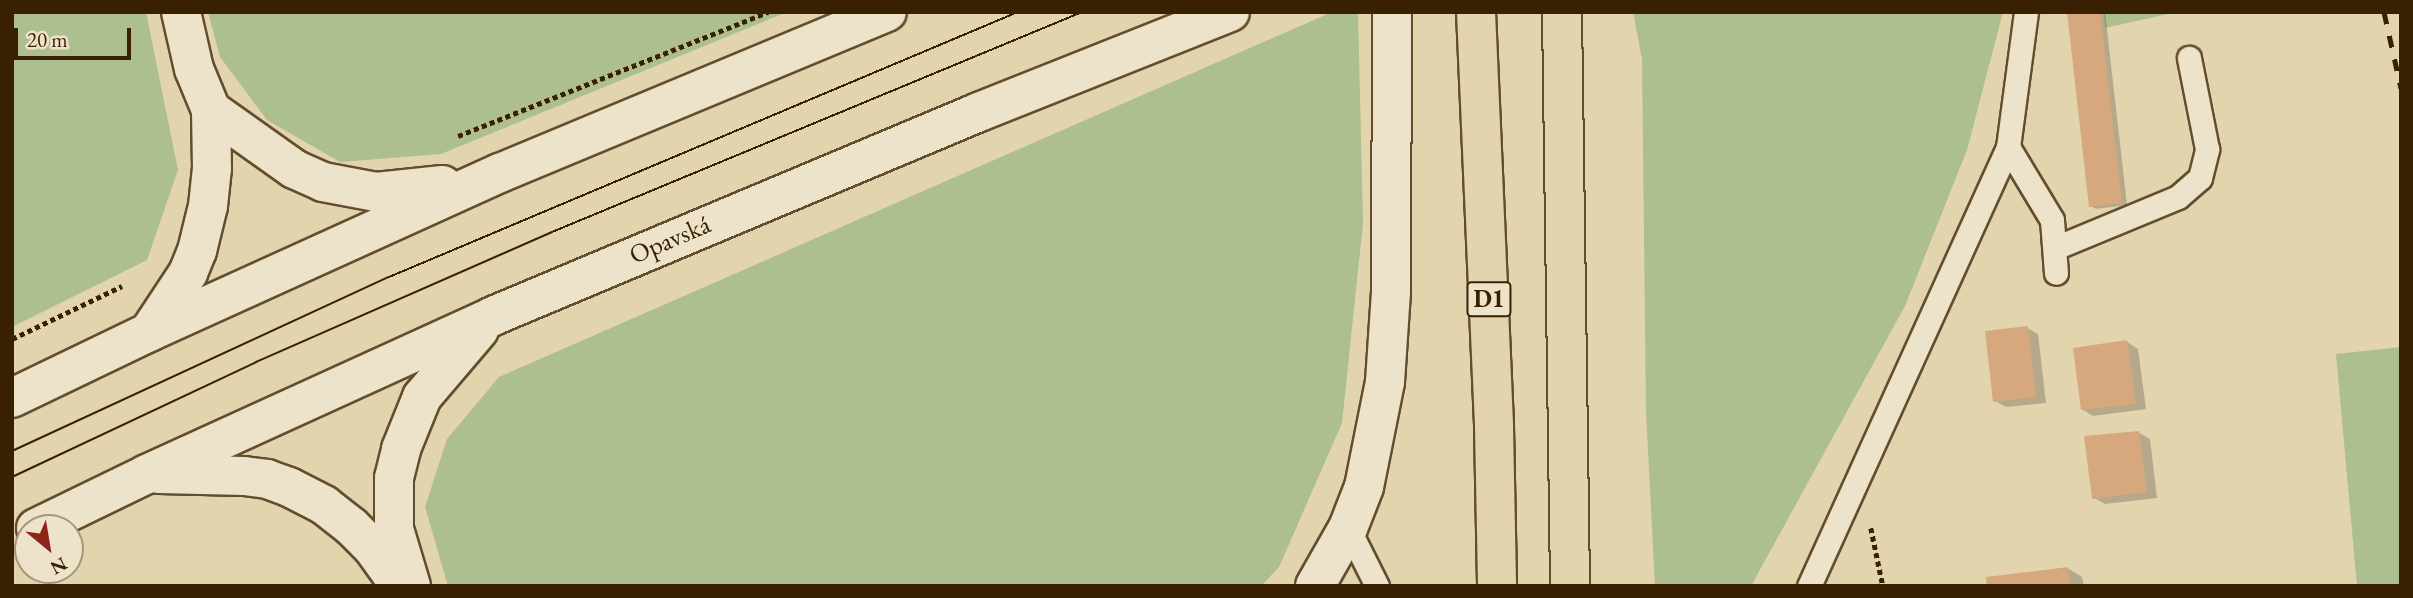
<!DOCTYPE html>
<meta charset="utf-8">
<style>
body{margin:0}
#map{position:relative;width:2413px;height:598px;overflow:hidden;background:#e2d4ad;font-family:"EB Garamond",serif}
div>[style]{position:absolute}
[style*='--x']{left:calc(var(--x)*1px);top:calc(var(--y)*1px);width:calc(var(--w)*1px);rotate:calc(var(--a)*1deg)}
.green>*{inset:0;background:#adbe8f}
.shadow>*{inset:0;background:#0003}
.building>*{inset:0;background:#d7a87d}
.path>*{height:4.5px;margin-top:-2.25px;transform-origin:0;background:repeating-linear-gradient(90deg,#3a2002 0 5px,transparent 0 8.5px)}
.roads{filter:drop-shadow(2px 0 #644d2d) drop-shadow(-2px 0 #644d2d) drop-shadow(0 2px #644d2d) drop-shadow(0 -2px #644d2d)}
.lane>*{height:23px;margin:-11.5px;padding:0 11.5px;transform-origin:11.5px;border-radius:11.5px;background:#ece3ca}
.secondary>*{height:38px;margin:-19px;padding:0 19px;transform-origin:19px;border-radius:19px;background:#ece3ca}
.highway>*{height:38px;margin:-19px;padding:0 19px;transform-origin:19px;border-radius:19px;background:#e2d4ad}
.tram>*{height:2px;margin:-1px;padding:0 1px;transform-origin:1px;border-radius:1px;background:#3a2002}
.rail>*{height:5px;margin-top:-2.5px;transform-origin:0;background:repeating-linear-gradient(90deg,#3a2002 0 12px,transparent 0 24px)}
span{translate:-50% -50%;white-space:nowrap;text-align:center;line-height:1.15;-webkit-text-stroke:5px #ece3ca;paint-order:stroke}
.shield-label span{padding:2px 5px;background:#ece3ca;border:2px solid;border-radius:5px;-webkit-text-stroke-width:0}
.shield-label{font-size:24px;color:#3a2002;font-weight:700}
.street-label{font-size:26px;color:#3a2002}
.frame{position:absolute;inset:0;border:14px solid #3a2002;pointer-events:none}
.north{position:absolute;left:14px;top:514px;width:70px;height:70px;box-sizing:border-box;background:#ece3ca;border:2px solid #a5957a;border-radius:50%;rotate:150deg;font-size:19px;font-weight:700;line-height:28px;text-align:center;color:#3a2002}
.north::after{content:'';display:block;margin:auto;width:24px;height:32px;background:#8f2418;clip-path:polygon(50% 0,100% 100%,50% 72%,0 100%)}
.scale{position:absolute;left:14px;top:28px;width:117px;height:32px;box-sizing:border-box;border:4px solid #3a2002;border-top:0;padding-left:9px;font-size:21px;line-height:24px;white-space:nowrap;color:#3a2002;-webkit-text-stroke:5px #ece3ca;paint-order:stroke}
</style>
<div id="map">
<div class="green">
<i style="clip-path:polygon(12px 12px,146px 12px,178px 170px,147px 260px,12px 327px)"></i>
<i style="clip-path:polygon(208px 12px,787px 12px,441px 154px,340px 162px,267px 120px,220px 57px)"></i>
<i style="clip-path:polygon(1332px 12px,1358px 12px,1363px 223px,1342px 423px,1279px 567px,1261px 586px,448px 586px,425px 507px,447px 439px,499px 377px)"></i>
<i style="clip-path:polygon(1633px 12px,2003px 12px,1967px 150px,1905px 306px,1751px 586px,1655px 586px,1646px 412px,1642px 59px)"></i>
<i style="clip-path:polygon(2104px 12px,2177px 12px,2105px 28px)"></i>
<i style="clip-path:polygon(2401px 347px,2401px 586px,2357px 586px,2336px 354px)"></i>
</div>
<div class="shadow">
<i style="clip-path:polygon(2069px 12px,2105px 12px,2127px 205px,2096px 209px,2091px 206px)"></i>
<i style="clip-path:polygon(2027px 328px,2038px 334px,2046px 403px,2006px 407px,1995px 401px)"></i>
<i style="clip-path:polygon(2127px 342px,2138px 349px,2146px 409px,2093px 416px,2082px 409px)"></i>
<i style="clip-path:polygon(2139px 433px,2150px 439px,2157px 498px,2105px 504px,2094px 498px)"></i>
<i style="clip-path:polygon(2067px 568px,2082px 577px,2084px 586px,1989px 586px)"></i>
</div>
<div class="building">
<i style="clip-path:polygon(2067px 12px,2100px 12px,2122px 203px,2089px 207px)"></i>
<i style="clip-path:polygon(2028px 326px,2036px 397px,1993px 402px,1985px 331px)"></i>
<i style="clip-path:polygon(2127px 340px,2136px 404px,2081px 410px,2073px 348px)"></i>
<i style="clip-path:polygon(2139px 431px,2147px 492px,2092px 499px,2084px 436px)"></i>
<i style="clip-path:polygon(2068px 567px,2070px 586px,1987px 586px,1986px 577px)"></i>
</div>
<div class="path">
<i style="--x:458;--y:136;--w:334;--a:-21.8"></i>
<i style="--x:12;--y:339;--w:122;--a:-25.7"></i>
<i style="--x:1871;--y:528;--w:59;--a:78.3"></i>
</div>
<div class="roads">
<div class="lane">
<i style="--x:2008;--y:147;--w:85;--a:58.9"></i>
<i style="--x:2052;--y:220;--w:53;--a:85.7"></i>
<i style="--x:2055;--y:248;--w:133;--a:-22.5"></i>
<i style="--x:2178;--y:197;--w:29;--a:-41"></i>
<i style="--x:2200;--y:178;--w:30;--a:-76"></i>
<i style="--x:2207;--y:149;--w:93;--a:-101.2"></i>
<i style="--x:1348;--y:528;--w:65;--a:63.4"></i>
<i style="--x:1809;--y:586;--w:482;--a:-65.6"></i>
<i style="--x:2008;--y:147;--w:136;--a:-82.4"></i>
</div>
<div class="secondary">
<i style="--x:211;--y:110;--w:102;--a:35.4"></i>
<i style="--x:294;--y:169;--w:32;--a:24"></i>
<i style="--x:323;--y:182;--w:54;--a:10.7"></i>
<i style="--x:376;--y:192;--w:67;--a:-6"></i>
<i style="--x:149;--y:332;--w:71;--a:-56.5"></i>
<i style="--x:188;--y:273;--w:24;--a:-68"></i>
<i style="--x:197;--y:251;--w:46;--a:-76.3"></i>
<i style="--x:208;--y:206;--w:38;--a:-84"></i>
<i style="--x:212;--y:168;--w:58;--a:-91"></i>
<i style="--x:211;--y:110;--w:44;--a:-112.5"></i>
<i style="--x:194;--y:69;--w:58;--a:-102.8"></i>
<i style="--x:12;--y:398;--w:152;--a:-25.7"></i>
<i style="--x:149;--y:332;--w:385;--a:-24.4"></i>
<i style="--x:500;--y:173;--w:419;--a:-22.6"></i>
<i style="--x:159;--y:474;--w:85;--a:1.3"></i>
<i style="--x:244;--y:476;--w:23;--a:7"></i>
<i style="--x:267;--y:479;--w:23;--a:20"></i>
<i style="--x:289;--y:487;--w:39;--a:27"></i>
<i style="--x:324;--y:505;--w:34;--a:38"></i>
<i style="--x:351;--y:526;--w:30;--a:45"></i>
<i style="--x:372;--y:547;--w:48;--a:54.3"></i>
<i style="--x:36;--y:528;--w:123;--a:-25.9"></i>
<i style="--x:147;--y:474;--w:380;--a:-24.5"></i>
<i style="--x:493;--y:316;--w:527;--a:-22.77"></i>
<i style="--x:979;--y:112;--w:270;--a:-21.7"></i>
<i style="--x:411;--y:586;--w:59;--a:-106.6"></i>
<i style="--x:394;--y:529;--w:51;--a:-90"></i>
<i style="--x:394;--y:478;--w:30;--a:-76"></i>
<i style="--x:401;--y:449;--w:56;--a:-68"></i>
<i style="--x:422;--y:397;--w:88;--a:-49.6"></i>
<i style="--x:1315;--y:586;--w:67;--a:-60.4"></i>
<i style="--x:1348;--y:528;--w:44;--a:-68.7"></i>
<i style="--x:1364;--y:487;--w:107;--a:-78.7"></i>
<i style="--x:1385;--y:382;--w:90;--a:-86.2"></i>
<i style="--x:1391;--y:292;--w:280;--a:-89.8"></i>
</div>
<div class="highway">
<i style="--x:1476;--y:12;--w:415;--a:87.5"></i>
<i style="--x:1494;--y:427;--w:159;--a:88.9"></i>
<i style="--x:1562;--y:12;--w:574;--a:89.2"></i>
</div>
</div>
<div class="tram">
<i style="--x:12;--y:451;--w:415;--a:-24.8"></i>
<i style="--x:389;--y:277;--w:683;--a:-22.85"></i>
<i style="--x:12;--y:477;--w:270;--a:-25.2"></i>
<i style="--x:256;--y:362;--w:323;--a:-23.7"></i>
<i style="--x:552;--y:232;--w:574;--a:-22.54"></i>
</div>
<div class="rail">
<i style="--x:2384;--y:12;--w:78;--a:77.4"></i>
</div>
<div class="shield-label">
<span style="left:1489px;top:299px">D1</span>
</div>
<div class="street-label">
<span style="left:670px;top:240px;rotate:-23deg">Opavská</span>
</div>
<div class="frame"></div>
<div class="north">N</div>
<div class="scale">20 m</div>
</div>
